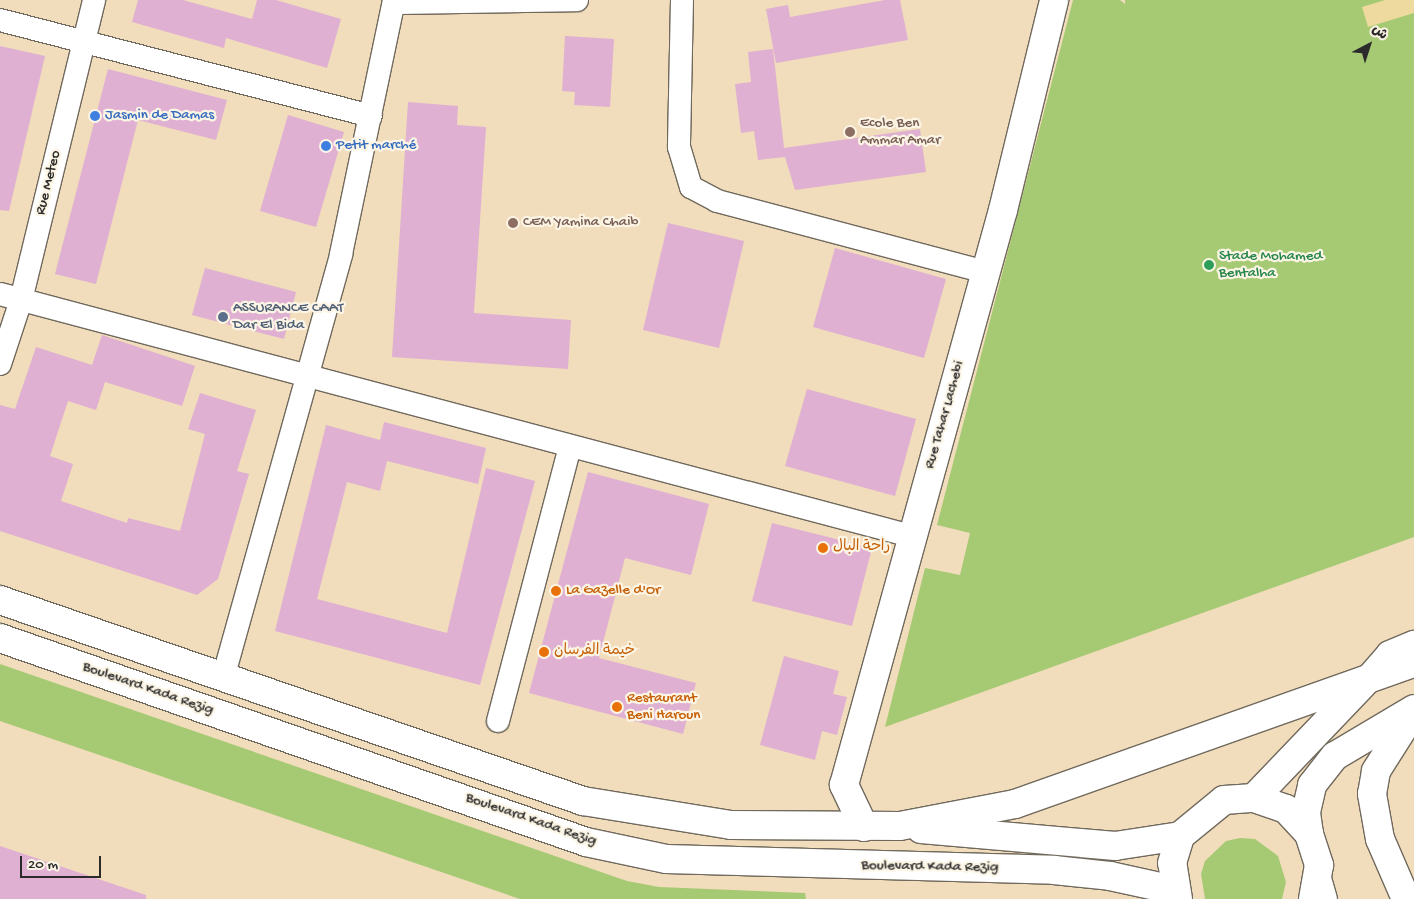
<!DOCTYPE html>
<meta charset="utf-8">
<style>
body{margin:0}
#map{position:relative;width:1414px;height:899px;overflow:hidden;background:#f1dcbb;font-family:"Gochi Hand","Playpen Sans Arabic",sans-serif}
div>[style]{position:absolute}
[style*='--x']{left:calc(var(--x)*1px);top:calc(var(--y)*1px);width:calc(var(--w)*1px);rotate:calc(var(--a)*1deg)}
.green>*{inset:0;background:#a6ca73}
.sand>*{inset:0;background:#eeda9e}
.building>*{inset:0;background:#dfb0d2}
.roads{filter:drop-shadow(1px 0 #70695d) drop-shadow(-1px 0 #70695d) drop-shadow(0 1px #70695d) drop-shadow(0 -1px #70695d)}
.minor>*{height:22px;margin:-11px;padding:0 11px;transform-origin:11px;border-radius:11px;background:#fff}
.tertiary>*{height:28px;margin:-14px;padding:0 14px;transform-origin:14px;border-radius:14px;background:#fff}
.secondary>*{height:28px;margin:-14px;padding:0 14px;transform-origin:14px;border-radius:14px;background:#fff}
.motorway>*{height:28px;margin:-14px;padding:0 14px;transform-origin:14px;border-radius:14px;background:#fff}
.dots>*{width:14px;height:14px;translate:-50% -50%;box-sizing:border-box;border:2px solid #fcf5e5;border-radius:50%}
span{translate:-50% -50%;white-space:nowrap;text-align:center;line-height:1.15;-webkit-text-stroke:4.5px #fcf5e5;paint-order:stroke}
.shop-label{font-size:15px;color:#366cbe}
.left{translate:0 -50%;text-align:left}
.education-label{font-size:15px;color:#785e54}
.street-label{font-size:15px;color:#2b2b2b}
.leisure-label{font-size:15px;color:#27864d}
.service-label{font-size:15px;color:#4e5e75}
.food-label{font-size:15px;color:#c56008}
.north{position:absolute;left:1344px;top:20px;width:50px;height:50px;-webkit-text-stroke:4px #fcf5e5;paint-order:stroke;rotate:40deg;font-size:14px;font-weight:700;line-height:20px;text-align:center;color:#2b2b2b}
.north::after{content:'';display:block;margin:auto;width:18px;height:22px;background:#2b2b2b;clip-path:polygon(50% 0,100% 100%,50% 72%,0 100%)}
.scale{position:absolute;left:20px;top:856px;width:81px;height:22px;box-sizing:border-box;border:2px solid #2b2b2b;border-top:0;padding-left:6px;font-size:15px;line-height:18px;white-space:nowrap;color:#2b2b2b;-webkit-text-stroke:4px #fcf5e5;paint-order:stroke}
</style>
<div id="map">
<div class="green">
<i style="clip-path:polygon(1073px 0,1120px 0,1125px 4px,1125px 0,1414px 0,1414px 537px,885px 727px,925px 568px,960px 575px,970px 533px,937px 525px)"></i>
<i style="clip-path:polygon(0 664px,627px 881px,659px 887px,805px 893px,806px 899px,520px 899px,0 721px)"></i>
<i style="clip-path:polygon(1240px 838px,1255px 839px,1278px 856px,1286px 882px,1282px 899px,1205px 899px,1201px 874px,1205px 861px,1226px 841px)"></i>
</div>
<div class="sand">
<i style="clip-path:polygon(1385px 0,1414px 0,1414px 13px,1368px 27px,1362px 7px)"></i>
</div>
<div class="building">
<i style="clip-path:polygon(138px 0,183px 0,252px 19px,257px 0,276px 0,341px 19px,327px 68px,226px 38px,224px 48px,132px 22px)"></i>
<i style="clip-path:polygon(885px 0,900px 0,908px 40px,776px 63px,766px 9px,788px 5px,790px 17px)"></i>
<i style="clip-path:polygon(565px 36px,614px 39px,610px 107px,574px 105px,575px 92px,562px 91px)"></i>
<i style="clip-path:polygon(0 46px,45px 56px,9px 211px,0 210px)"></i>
<i style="clip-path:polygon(773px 49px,784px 148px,920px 129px,926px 172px,795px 190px,785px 157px,758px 160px,754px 131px,741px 133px,735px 84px,751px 82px,748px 52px)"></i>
<i style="clip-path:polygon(108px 69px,227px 100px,216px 140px,138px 120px,96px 284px,55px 274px)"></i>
<i style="clip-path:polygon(408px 102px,458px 106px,457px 125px,486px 127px,474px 313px,571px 320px,568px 369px,392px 357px)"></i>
<i style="clip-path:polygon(288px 115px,344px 132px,316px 227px,260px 211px)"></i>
<i style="clip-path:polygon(668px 223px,744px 241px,719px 348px,643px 330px)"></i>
<i style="clip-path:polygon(835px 248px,946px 279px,924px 358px,813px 327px)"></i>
<i style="clip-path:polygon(205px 268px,296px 292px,284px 339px,192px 315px)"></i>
<i style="clip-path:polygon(102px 335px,195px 366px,182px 406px,105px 382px,96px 410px,68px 401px,50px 456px,73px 464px,61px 501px,127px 523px,128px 518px,180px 531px,205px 434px,188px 429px,200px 393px,256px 410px,237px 471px,249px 474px,218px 579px,197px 595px,0 531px,0 405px,15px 409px,36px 347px,92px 365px)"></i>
<i style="clip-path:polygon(807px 389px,916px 419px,895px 496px,785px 466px)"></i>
<i style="clip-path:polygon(384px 422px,486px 448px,478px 484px,387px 461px,380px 491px,347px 482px,317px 599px,447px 633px,486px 468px,535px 481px,480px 685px,275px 631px,326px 425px,380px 440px)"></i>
<i style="clip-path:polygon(588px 472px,709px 504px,691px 575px,625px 558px,599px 658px,696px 683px,683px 734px,529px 693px)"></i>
<i style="clip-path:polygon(772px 523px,872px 548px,852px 626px,752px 601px)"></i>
<i style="clip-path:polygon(784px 656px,839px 671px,833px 694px,847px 697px,837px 735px,822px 731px,815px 760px,760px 745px)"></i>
<i style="clip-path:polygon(0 846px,146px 895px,146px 899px,0 899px)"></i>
</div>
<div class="roads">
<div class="minor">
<i style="--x:682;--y:0;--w:147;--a:91.2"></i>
<i style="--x:679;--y:147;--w:42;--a:73.3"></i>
<i style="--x:691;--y:187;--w:30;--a:28"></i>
<i style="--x:717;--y:201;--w:277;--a:14.8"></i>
<i style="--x:394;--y:3;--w:183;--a:-0.9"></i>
<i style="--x:0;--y:20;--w:383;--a:14.5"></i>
<i style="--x:0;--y:294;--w:943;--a:14.88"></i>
<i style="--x:0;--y:364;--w:67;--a:-71.8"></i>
<i style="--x:21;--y:300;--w:309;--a:-76.3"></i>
<i style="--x:223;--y:678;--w:440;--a:-74.4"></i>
<i style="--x:341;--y:254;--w:259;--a:-78.2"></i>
<i style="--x:498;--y:721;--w:284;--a:-75.3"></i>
</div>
<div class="tertiary">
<i style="--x:864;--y:827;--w:47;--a:-115.5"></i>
<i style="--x:844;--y:785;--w:597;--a:-74.54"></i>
<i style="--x:1003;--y:210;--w:216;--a:-76.3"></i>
</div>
<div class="secondary">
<i style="--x:0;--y:600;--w:617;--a:19.02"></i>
<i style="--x:583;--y:801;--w:150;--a:9.2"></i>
<i style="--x:731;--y:825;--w:169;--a:0.3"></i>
<i style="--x:900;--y:826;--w:117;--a:-10.8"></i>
<i style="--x:1015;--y:804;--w:423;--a:-19.5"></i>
<i style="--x:0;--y:638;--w:620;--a:19.19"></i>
<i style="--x:586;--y:842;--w:82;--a:12"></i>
<i style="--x:666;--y:859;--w:388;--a:1.6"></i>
<i style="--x:1054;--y:870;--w:56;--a:6.1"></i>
<i style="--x:1110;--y:876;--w:66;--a:12.3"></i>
<i style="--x:1254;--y:798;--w:159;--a:-46.3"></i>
<i style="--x:921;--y:829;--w:195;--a:5"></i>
<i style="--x:1115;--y:846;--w:66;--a:-8.7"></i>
<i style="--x:1309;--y:834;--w:22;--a:-98"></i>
<i style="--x:1306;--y:812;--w:28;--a:-77"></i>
<i style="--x:1312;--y:785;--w:37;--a:-52"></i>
<i style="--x:1335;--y:756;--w:92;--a:-30.7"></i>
<i style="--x:1178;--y:899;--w:36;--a:-99"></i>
<i style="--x:1172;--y:863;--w:28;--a:-73"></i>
<i style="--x:1180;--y:836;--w:57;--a:-39.3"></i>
<i style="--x:1224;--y:800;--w:30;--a:-4"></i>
<i style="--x:1254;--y:798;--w:34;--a:19"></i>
<i style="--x:1286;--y:809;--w:34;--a:47"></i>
<i style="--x:1309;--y:834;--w:33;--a:72"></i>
<i style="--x:1319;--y:865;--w:35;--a:100"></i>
</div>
<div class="motorway">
<i style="--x:1371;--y:677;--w:29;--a:-49"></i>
<i style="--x:1390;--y:655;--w:26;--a:-23"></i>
<i style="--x:1318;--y:882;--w:18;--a:74"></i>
<i style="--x:1406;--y:899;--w:65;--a:-113.4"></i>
<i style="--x:1380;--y:839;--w:46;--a:-100.1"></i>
<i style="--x:1372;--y:794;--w:23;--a:-80"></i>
<i style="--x:1376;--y:771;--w:71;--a:-57.7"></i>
</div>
</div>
<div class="dots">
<i style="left:95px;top:116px;background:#3f7fe0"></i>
<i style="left:850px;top:132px;background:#8d6e63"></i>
<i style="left:326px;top:146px;background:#3f7fe0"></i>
<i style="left:513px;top:223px;background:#8d6e63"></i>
<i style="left:1209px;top:265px;background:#2e9e5b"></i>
<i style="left:223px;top:317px;background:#5c6f8a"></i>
<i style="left:823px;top:548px;background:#e8710a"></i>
<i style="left:556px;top:591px;background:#e8710a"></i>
<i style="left:544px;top:652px;background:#e8710a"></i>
<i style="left:617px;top:707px;background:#e8710a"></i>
</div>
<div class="shop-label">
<span class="left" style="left:105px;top:116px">Jasmin de Damas</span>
<span class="left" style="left:336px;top:146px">Petit marché</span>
</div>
<div class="education-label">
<span class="left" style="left:860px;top:132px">Ecole Ben<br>Ammar Amar</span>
<span class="left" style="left:523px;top:223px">CEM Yamina Chaib</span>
</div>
<div class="street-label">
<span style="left:49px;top:183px;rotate:-76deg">Rue Meteo</span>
<span style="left:945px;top:415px;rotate:-74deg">Rue Tahar Lachebi</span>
<span style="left:148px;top:689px;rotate:19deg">Boulevard Kada Rezig</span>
<span style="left:531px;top:820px;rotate:19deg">Boulevard Kada Rezig</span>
<span style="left:930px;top:867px;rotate:1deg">Boulevard Kada Rezig</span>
</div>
<div class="leisure-label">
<span class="left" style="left:1219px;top:265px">Stade Mohamed<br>Bentalha</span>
</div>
<div class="service-label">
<span class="left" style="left:233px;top:317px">ASSURANCE CAAT<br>Dar El Bida</span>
</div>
<div class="food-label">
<span class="left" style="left:833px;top:548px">راحة البال</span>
<span class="left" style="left:566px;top:591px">La Gazelle d'Or</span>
<span class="left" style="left:554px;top:652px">خيمة الفرسان</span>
<span class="left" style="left:627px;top:707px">Restaurant<br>Beni Haroun</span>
</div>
<div class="north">ش</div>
<div class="scale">20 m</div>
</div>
